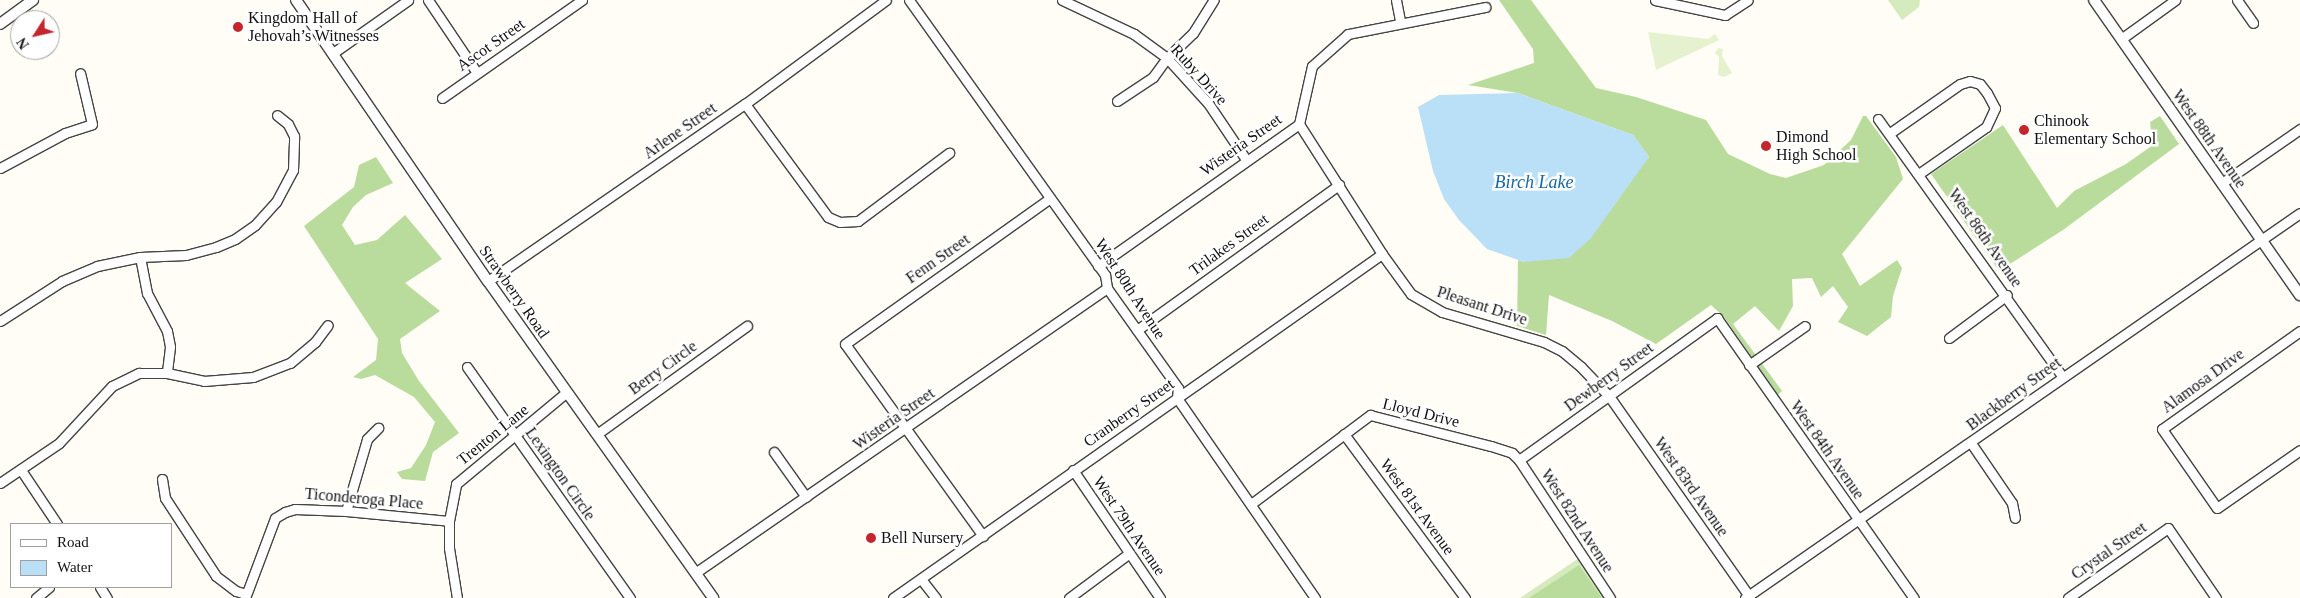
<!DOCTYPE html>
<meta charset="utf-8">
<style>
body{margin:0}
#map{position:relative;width:2300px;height:598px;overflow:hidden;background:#fffdf5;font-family:Georgia,serif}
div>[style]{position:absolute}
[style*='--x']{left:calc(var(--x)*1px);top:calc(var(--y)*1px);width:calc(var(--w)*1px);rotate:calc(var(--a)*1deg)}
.green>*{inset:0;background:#d5ebbd}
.forest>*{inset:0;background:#b9dc9c}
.pitch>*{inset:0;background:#e6f2cf}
.water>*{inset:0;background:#b9e0f7}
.roads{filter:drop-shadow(1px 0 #444) drop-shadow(-1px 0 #444) drop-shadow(0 1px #444) drop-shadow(0 -1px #444)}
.minor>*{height:9px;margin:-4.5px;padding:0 4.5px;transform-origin:4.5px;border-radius:4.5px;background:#fff}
.tertiary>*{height:10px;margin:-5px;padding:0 5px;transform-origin:5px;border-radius:5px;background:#fff}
.dots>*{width:14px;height:14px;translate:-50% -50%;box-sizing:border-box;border:2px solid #fff;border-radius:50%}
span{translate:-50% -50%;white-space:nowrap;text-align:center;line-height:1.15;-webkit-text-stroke:5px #fff;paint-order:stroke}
.poi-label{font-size:16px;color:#111}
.left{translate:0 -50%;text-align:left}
.street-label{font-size:16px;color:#111}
.water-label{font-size:18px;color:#1768a6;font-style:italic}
.legend{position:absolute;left:10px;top:523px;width:162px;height:65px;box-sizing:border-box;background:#fff;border:1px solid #a0a0a0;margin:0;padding:6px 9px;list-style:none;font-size:15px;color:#111}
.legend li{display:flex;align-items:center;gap:10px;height:25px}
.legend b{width:25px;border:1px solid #a0a0a0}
.north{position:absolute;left:10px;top:10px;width:50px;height:50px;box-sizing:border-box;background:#fff;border:1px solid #a0a0a0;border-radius:50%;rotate:235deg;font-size:14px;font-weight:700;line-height:20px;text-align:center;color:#111}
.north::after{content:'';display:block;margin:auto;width:18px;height:22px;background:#c4262e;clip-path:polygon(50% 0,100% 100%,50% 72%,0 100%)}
</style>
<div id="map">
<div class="green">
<i style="clip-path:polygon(1888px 0,1920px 0,1919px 7px,1902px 20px)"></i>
<i style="clip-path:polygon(1579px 558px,1606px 598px,1520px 598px)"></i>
</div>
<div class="forest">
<i style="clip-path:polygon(1499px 0,1531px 0,1596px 88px,1636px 97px,1706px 120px,1728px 154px,1770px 174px,1786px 178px,1824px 165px,1851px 140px,1863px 116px,1866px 116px,1896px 157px,1903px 179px,1842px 254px,1860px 286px,1897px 260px,1902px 268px,1893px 296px,1891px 317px,1867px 336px,1838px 322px,1848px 307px,1833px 286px,1821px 297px,1812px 278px,1792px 279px,1793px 306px,1779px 331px,1755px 306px,1733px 324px,1782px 391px,1778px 395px,1724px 317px,1711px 305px,1656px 344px,1612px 321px,1549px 295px,1546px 335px,1517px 326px,1518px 260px,1524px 262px,1649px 157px,1633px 135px,1518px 93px,1468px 85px,1534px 63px,1533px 49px)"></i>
<i style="clip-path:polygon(2160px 116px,2179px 144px,2063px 230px,1999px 271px,1931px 174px,2003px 125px,2057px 208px,2074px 191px,2126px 164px,2153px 145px,2150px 122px)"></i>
<i style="clip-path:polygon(376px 157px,393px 183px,366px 195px,353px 207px,342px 225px,355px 245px,377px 240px,405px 215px,442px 259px,405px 283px,440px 311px,400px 339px,402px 353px,419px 381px,459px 433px,433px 452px,425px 481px,402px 479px,397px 472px,411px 468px,426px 445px,435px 422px,414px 397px,375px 375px,361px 379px,353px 377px,376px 360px,378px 339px,304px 226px,354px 187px,359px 165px)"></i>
<i style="clip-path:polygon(1579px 565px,1602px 598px,1529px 598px)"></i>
</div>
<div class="pitch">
<i style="clip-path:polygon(1648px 32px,1708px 39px,1715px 34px,1719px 40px,1656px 70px)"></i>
<i style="clip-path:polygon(1718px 48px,1723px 49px,1722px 56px,1732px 73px,1724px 77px,1718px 75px,1719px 57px,1715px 53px)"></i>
</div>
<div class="water">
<i style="clip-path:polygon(1518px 93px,1633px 135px,1649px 157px,1591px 238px,1569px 258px,1524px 262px,1487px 249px,1459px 220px,1444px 199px,1433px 171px,1418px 107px,1439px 95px)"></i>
</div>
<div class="roads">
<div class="minor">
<i style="--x:428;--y:0;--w:88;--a:56.1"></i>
<i style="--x:909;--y:0;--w:338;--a:54.5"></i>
<i style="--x:1105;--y:275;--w:13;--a:81"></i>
<i style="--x:1107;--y:288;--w:123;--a:54.6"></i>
<i style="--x:1178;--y:388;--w:10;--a:96"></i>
<i style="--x:1177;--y:398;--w:243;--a:55.4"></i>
<i style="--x:1062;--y:0;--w:80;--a:25.3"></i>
<i style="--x:1134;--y:34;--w:41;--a:36"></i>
<i style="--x:1167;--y:58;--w:61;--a:47.7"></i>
<i style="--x:1208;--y:103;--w:66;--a:56.1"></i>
<i style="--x:1396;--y:0;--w:21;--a:79"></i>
<i style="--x:1655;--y:0;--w:72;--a:12.1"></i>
<i style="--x:1725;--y:15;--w:27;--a:-33"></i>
<i style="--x:2237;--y:0;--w:28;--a:55"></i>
<i style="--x:2121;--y:39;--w:67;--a:-35.8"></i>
<i style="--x:333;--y:53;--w:92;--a:-35.2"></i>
<i style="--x:442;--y:98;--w:171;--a:-35"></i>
<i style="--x:1117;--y:101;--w:43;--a:-33.7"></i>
<i style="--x:1153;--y:77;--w:24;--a:-54"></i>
<i style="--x:1167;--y:58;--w:36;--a:-44"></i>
<i style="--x:1193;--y:33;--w:39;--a:-58"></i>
<i style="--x:745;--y:104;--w:140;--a:53.7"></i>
<i style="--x:828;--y:217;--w:13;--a:23"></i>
<i style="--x:840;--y:222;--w:18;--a:-3"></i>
<i style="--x:858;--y:221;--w:114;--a:-36.8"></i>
<i style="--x:1878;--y:119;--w:317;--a:54.4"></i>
<i style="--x:1299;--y:124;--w:154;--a:57.4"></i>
<i style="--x:1382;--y:254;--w:49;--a:54.1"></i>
<i style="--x:1411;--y:294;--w:36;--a:30"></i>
<i style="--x:1442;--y:312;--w:106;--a:16.4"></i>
<i style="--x:1544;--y:342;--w:20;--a:27"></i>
<i style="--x:1562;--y:351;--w:25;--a:40"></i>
<i style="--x:1581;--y:367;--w:40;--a:46"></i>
<i style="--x:1609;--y:396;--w:244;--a:55"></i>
<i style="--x:1890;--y:133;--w:85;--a:-35"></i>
<i style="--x:1960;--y:84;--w:10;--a:-17"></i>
<i style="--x:1970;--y:81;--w:10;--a:17"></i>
<i style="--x:1980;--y:84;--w:11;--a:52"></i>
<i style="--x:1987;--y:93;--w:17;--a:62"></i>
<i style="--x:1995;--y:108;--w:21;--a:115"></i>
<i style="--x:1986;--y:127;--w:80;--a:145.1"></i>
<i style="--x:0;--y:168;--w:74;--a:-28.3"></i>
<i style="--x:65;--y:133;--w:28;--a:-18"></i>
<i style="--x:92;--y:124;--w:52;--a:-103.2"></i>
<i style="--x:2222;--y:183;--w:95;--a:-34.7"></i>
<i style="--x:140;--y:257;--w:37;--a:79"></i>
<i style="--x:147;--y:293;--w:43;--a:62.2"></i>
<i style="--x:167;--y:331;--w:16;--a:79"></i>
<i style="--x:170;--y:347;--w:26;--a:97"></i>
<i style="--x:1098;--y:266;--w:246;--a:-35.2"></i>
<i style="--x:1299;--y:124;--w:59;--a:-77.4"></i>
<i style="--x:1312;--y:66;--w:48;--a:-41.6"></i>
<i style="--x:1348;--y:34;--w:140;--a:-11.1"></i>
<i style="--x:488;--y:281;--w:312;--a:-34.6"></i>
<i style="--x:745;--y:104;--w:175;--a:-36.4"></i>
<i style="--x:0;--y:321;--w:74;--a:-32.8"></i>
<i style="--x:62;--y:281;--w:38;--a:-23"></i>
<i style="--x:97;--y:266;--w:44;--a:-11.8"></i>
<i style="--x:140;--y:257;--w:46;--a:-2.5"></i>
<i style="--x:186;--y:255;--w:31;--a:-15"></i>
<i style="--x:216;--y:247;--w:21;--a:-23"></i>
<i style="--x:235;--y:239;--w:24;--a:-35"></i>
<i style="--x:255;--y:225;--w:31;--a:-48"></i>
<i style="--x:276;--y:202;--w:36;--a:-62"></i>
<i style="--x:293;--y:170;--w:34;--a:-88"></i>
<i style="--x:294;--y:136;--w:13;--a:-117"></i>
<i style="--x:288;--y:124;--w:14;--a:-141"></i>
<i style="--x:1137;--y:330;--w:249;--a:-35.7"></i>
<i style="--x:2300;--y:331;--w:169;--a:144.6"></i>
<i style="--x:2162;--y:429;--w:96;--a:55.2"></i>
<i style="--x:2217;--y:508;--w:101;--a:-34.9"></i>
<i style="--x:1949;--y:338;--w:72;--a:-36.6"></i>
<i style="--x:1749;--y:365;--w:68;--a:-34.9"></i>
<i style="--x:467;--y:367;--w:283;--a:54.8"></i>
<i style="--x:597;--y:434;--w:185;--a:-35.8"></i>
<i style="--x:1344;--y:434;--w:204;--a:53.6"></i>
<i style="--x:1971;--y:443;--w:73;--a:55.7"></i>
<i style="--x:2012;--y:503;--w:15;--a:79"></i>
<i style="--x:774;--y:452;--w:55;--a:54.6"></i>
<i style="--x:1519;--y:460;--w:244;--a:-35.6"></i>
<i style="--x:1717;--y:318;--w:342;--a:54.9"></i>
<i style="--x:21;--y:470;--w:65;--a:56.3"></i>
<i style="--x:1073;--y:470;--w:155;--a:55.8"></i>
<i style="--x:162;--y:479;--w:19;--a:81"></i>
<i style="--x:165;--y:498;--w:93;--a:56.8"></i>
<i style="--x:216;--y:576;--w:25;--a:37"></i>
<i style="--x:236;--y:591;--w:10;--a:17"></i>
<i style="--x:0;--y:483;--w:71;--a:-34.1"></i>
<i style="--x:59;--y:443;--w:78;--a:-47.1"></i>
<i style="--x:112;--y:386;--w:30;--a:-26"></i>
<i style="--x:139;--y:373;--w:28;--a:0"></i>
<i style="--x:167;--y:373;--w:38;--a:12"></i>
<i style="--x:204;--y:381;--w:49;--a:-4.7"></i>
<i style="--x:253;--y:377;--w:40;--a:-21"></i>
<i style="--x:290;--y:363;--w:33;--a:-40"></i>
<i style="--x:315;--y:342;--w:21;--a:-53"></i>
<i style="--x:1251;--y:504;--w:149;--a:-36.8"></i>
<i style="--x:1370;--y:415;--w:125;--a:14.4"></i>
<i style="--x:1491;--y:446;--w:22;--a:18"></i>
<i style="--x:1512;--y:453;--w:10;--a:45"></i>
<i style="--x:1519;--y:460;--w:165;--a:56.6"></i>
<i style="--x:346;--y:511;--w:75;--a:-73.7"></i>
<i style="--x:367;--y:439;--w:16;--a:-45"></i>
<i style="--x:983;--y:536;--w:236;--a:-125.7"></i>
<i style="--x:845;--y:344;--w:250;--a:-35.4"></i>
<i style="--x:695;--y:573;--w:501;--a:-34.67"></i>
<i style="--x:921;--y:579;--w:24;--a:52"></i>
<i style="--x:100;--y:587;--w:13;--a:58"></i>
<i style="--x:36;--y:598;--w:17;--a:-40"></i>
<i style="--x:245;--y:598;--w:85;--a:-69.4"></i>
<i style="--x:275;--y:518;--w:12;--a:-31"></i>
<i style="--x:285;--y:512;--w:10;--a:-17"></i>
<i style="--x:295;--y:509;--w:51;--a:2.2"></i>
<i style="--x:346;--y:511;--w:103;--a:5.5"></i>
<i style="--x:457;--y:598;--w:51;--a:-99.1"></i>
<i style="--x:449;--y:548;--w:27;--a:-90"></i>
<i style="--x:449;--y:521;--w:38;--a:-79"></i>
<i style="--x:456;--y:484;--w:144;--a:-39.7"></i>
<i style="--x:893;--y:598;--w:598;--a:-35.13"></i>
<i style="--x:1069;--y:598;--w:74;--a:-36.7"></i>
<i style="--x:1745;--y:598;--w:675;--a:-34.75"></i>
<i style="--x:2068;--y:598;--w:122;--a:-35"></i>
<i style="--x:2168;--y:528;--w:85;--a:55.6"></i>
</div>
<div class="tertiary">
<i style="--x:296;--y:0;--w:340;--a:55.7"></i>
<i style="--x:488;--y:281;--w:389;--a:54.6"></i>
<i style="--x:2094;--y:0;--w:360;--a:55.1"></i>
<i style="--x:0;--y:24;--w:41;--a:-36"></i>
</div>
</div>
<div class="dots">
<i style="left:238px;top:27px;background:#c4262e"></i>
<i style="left:2024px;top:130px;background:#c4262e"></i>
<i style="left:1766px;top:146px;background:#c4262e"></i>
<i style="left:871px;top:538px;background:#c4262e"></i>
</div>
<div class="poi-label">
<span class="left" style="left:248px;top:27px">Kingdom Hall of<br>Jehovah’s Witnesses</span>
<span class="left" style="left:2034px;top:130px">Chinook<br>Elementary School</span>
<span class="left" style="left:1776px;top:146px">Dimond<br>High School</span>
<span class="left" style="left:881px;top:538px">Bell Nursery</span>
</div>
<div class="street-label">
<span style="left:491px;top:45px;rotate:-35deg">Ascot Street</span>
<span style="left:1199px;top:75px;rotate:48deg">Ruby Drive</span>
<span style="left:680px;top:131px;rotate:-35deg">Arlene Street</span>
<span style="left:2209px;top:139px;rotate:55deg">West 88th Avenue</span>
<span style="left:1241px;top:145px;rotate:-35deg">Wisteria Street</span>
<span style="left:1985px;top:238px;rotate:55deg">West 86th Avenue</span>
<span style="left:1229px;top:245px;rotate:-36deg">Trilakes Street</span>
<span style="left:938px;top:259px;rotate:-35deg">Fenn Street</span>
<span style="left:1130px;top:289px;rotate:57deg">West 80th Avenue</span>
<span style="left:514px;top:292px;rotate:55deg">Strawberry Road</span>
<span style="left:1482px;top:306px;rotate:18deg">Pleasant Drive</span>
<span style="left:663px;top:368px;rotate:-36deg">Berry Circle</span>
<span style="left:1609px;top:377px;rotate:-36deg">Dewberry Street</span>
<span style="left:2203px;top:381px;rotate:-36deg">Alamosa Drive</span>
<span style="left:2014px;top:394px;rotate:-36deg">Blackberry Street</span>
<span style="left:1129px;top:413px;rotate:-35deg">Cranberry Street</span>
<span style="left:1421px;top:413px;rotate:14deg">Lloyd Drive</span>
<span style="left:894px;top:419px;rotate:-35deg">Wisteria Street</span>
<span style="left:493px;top:435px;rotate:-39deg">Trenton Lane</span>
<span style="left:1827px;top:450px;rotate:55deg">West 84th Avenue</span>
<span style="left:560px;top:474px;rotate:55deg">Lexington Circle</span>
<span style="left:1691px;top:487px;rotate:55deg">West 83rd Avenue</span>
<span style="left:364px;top:499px;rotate:5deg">Ticonderoga Place</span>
<span style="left:1417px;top:507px;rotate:54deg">West 81st Avenue</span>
<span style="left:1577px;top:521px;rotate:57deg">West 82nd Avenue</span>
<span style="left:1129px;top:526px;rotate:56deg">West 79th Avenue</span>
<span style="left:2109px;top:551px;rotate:-35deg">Crystal Street</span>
</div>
<div class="water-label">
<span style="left:1534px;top:182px">Birch Lake</span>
</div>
<ul class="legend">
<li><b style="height:6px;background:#fff"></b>Road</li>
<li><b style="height:14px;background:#b9e0f7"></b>Water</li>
</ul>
<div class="north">N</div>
</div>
